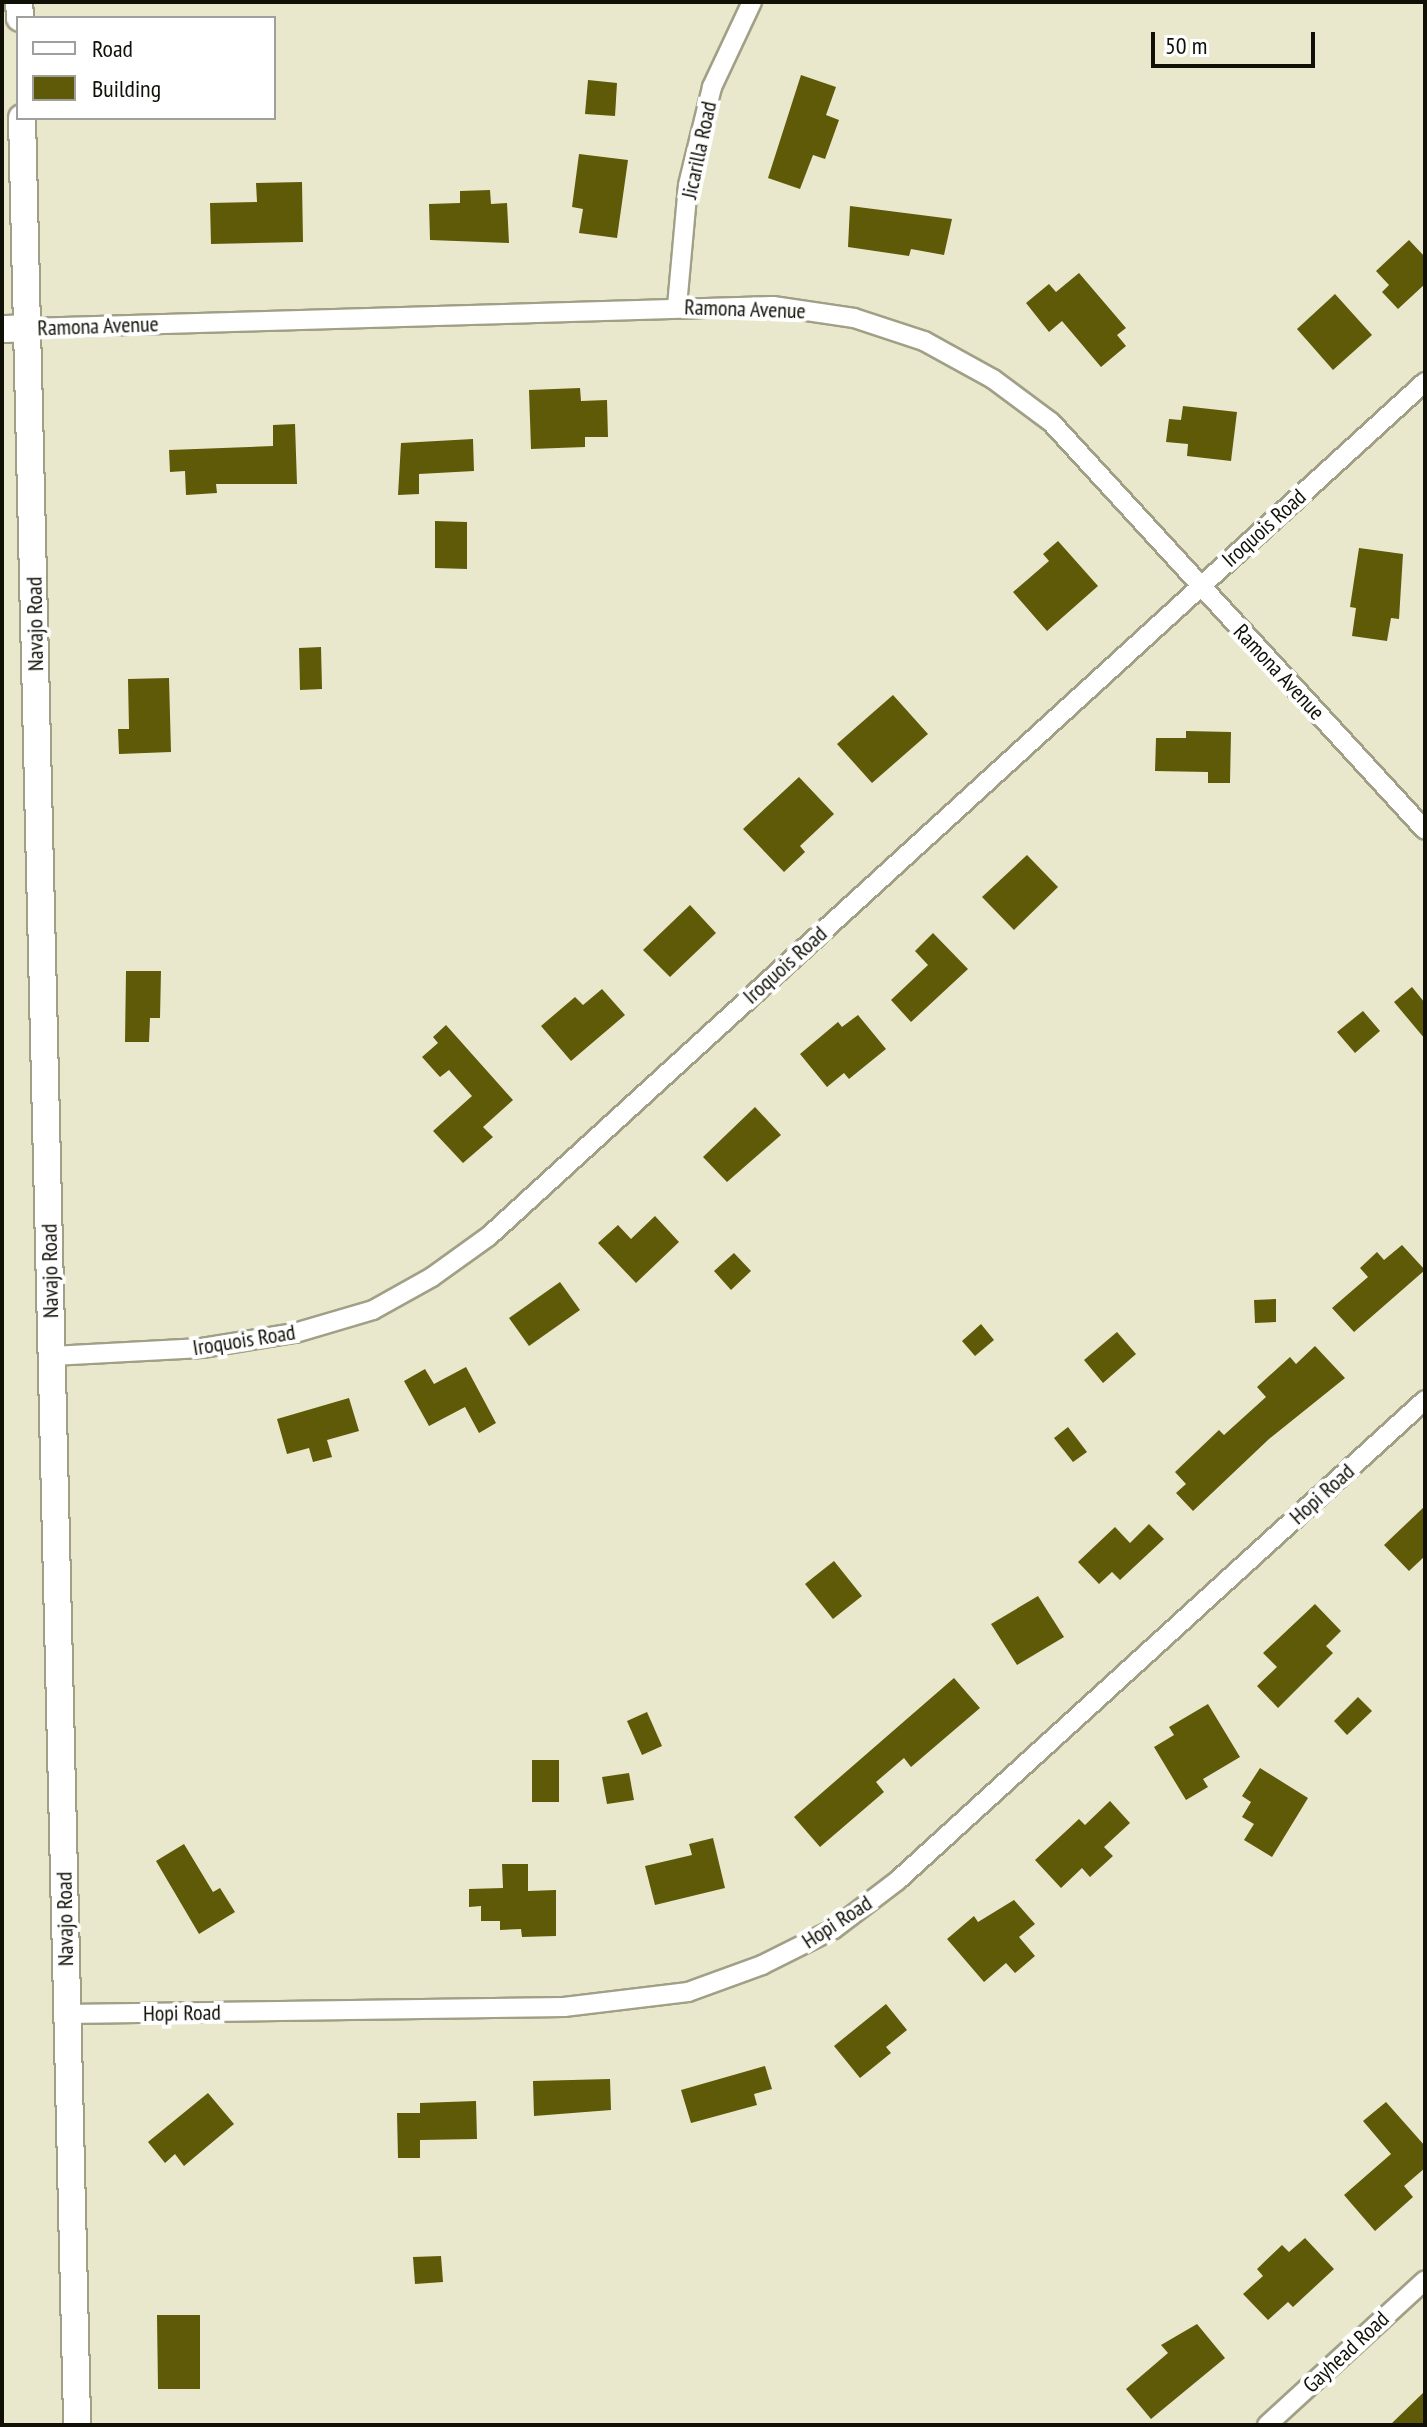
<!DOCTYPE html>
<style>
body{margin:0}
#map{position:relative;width:1427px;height:2427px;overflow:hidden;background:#e9e8cd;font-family:"PT Sans Narrow",sans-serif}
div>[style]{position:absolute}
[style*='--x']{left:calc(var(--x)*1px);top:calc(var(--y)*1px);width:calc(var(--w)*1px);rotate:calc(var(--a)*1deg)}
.building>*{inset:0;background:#5f5a07}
.roads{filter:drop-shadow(2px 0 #a1a086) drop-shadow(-2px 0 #a1a086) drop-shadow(0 2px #a1a086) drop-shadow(0 -2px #a1a086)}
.street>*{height:18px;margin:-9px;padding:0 9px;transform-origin:9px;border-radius:9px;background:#fff}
.secondary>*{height:26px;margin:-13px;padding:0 13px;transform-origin:13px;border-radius:13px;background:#fff}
span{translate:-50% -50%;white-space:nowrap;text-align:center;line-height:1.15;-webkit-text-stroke:8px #fff;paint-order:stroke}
.street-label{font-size:22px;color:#101007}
.frame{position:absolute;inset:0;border:4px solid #101007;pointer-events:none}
.legend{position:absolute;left:16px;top:16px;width:260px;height:104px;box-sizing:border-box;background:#fff;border:2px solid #9f9f9c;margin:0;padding:10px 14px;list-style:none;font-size:24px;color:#101007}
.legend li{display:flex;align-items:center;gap:16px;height:40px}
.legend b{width:40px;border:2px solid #9f9f9c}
.scale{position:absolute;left:1151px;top:32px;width:164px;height:36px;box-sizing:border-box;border:4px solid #101007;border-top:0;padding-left:10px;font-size:24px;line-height:28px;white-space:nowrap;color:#101007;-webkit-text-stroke:6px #fff;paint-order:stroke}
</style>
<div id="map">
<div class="building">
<i style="clip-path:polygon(801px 75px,836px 87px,826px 115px,839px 120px,825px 159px,813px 155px,800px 189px,768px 178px)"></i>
<i style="clip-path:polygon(588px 80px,617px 83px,615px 116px,585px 114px)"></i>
<i style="clip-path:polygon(579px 154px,628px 160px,617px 238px,579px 233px,583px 209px,572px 207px)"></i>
<i style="clip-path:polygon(302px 182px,303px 242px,211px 244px,210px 203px,257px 202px,256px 183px)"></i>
<i style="clip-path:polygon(490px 190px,491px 204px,507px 203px,509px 243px,430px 240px,429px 204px,460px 203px,460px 191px)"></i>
<i style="clip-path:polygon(850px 206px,952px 219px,944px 255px,911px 249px,909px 256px,848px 247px)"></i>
<i style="clip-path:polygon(1409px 240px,1425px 257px,1425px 284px,1398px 309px,1382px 292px,1389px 285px,1376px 271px)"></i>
<i style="clip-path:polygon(1079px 273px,1126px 328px,1117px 335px,1126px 346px,1101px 367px,1062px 321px,1049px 332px,1026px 303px,1049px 284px,1056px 292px)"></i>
<i style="clip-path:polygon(1335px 294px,1372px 335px,1333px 370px,1297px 329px)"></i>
<i style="clip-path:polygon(580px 388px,581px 401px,607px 400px,608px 437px,585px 437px,585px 447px,531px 449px,529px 390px)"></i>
<i style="clip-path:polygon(1183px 406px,1237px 412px,1231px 461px,1187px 456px,1188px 444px,1166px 442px,1169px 419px,1181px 420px)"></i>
<i style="clip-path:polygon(295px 424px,297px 484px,216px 484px,217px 493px,186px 495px,185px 471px,170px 472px,169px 450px,273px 446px,273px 425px)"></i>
<i style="clip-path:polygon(473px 439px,474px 471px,419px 474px,419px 494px,398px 495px,401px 443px)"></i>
<i style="clip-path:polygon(435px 521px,467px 522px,467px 569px,435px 568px)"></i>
<i style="clip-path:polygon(1058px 541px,1098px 586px,1047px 631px,1013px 592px,1049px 561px,1043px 554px)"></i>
<i style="clip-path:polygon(1359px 548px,1403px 554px,1399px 619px,1391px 618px,1387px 641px,1352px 636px,1356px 608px,1350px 607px)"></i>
<i style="clip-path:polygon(321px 647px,322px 689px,300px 690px,299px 648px)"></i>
<i style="clip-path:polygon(169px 678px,171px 752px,119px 754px,118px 729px,129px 729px,128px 679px)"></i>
<i style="clip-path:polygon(893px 695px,928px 734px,872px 783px,837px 744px)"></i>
<i style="clip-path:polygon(1186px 731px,1231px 732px,1230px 783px,1208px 783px,1208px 772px,1155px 771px,1156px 738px,1186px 738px)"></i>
<i style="clip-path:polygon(799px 777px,834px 814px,800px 846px,805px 852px,784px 872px,743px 829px)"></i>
<i style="clip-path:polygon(1027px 855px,1058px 887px,1014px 930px,982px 897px)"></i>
<i style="clip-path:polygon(690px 905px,716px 933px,670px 977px,643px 950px)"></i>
<i style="clip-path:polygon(933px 933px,968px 969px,911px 1022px,891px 1000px,928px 965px,915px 951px)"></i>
<i style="clip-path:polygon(126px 971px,161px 971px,160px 1018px,150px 1018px,149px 1042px,125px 1042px)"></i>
<i style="clip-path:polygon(1412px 987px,1425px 1003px,1425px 1039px,1394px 1002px)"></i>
<i style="clip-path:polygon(602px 989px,625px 1015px,571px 1061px,541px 1026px,575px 997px,583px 1005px)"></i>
<i style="clip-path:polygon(1363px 1011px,1380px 1031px,1355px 1053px,1337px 1032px)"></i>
<i style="clip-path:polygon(858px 1015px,886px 1049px,849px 1079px,844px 1073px,827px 1087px,800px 1054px,838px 1022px,842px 1027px)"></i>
<i style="clip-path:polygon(446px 1025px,513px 1100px,483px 1127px,493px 1137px,463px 1163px,433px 1131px,472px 1096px,449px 1070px,440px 1077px,422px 1057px,438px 1043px,433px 1037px)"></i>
<i style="clip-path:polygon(755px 1107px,781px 1135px,727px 1182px,703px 1157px)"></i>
<i style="clip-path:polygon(655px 1216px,679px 1242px,636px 1283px,598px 1243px,618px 1225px,631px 1239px)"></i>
<i style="clip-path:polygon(1402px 1245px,1425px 1270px,1354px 1332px,1332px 1308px,1368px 1277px,1360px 1268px,1377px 1252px,1384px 1260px)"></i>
<i style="clip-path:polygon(734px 1253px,751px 1271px,731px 1290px,714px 1271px)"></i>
<i style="clip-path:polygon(560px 1282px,580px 1310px,529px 1346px,509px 1318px)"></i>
<i style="clip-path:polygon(1276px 1299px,1276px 1322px,1255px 1323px,1254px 1300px)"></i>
<i style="clip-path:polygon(981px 1324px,994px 1340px,975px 1356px,962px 1341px)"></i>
<i style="clip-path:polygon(1117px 1332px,1136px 1354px,1103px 1383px,1084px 1360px)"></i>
<i style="clip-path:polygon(1315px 1346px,1345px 1378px,1269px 1439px,1193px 1511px,1176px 1493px,1186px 1484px,1175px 1472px,1219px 1430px,1224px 1435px,1266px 1397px,1257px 1387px,1290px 1357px,1296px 1364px)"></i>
<i style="clip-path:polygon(466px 1367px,496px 1423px,479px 1433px,465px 1407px,429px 1426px,404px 1381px,425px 1369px,434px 1384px)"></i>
<i style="clip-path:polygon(349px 1398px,359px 1431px,327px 1440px,332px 1457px,313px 1462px,309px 1448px,287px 1454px,277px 1419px)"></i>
<i style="clip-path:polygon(1068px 1427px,1087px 1452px,1073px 1462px,1054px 1438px)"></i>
<i style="clip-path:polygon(1425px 1506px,1425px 1556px,1409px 1571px,1384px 1545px)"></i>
<i style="clip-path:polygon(1149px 1524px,1164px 1539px,1120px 1580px,1112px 1572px,1099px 1584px,1078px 1562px,1115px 1527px,1130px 1543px)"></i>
<i style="clip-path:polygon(834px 1561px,862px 1596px,833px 1619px,805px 1584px)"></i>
<i style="clip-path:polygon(1038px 1596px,1064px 1637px,1017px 1665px,991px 1624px)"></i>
<i style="clip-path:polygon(1315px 1604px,1341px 1631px,1326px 1646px,1333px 1653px,1278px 1708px,1257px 1686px,1277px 1667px,1263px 1653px)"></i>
<i style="clip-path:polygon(954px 1678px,980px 1708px,911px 1767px,904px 1758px,876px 1782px,884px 1792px,820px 1847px,794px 1817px)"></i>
<i style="clip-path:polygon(1358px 1697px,1372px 1711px,1347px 1735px,1334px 1721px)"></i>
<i style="clip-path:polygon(1208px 1704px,1240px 1757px,1203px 1779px,1208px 1787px,1186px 1800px,1154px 1747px,1174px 1735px,1169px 1727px)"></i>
<i style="clip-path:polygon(647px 1712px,662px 1746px,642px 1755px,627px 1721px)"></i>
<i style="clip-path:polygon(532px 1760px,559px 1760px,559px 1802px,532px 1802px)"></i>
<i style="clip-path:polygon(1260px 1768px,1308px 1798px,1272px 1857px,1244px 1840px,1254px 1824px,1242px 1817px,1251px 1802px,1242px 1796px)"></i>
<i style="clip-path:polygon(629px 1773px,634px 1800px,607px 1804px,602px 1777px)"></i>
<i style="clip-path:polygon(1110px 1801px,1130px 1823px,1104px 1847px,1113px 1856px,1090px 1877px,1082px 1868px,1061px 1888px,1035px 1860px,1079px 1819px,1085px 1825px)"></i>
<i style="clip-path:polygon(713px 1838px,725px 1888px,655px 1905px,645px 1866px,692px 1855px,689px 1844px)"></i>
<i style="clip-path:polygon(184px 1844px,213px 1892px,220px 1888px,235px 1912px,199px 1934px,156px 1861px)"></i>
<i style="clip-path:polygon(502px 1864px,528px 1864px,528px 1891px,556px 1890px,556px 1936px,522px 1937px,521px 1929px,500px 1930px,500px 1921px,481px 1921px,481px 1906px,469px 1907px,469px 1889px,503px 1888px)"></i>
<i style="clip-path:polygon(1014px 1900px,1035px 1924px,1019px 1937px,1035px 1956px,1015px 1973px,1006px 1963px,984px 1982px,947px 1939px,974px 1916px,978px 1922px)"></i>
<i style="clip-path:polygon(886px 2004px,907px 2030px,886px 2047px,891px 2053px,860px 2078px,834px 2046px)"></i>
<i style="clip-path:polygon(765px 2066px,772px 2089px,754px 2094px,757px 2105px,691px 2123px,681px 2090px)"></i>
<i style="clip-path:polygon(610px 2079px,611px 2110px,534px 2116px,533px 2081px)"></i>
<i style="clip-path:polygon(208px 2093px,234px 2124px,184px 2166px,175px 2154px,165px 2163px,148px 2142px)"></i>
<i style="clip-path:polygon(476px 2101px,477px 2139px,420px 2140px,420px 2158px,398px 2158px,397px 2113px,420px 2113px,420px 2103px)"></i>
<i style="clip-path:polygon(1386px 2102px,1425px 2146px,1425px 2168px,1404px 2186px,1413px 2197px,1375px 2231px,1344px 2195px,1391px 2154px,1363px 2121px)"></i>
<i style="clip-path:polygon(1305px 2238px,1334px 2269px,1293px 2307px,1288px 2302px,1268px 2320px,1243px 2294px,1263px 2276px,1257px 2269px,1282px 2245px,1289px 2252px)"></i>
<i style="clip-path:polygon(441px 2256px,443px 2282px,415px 2284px,413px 2257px)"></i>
<i style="clip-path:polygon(157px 2315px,200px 2315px,200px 2389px,158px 2389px)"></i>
<i style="clip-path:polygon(1197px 2324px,1225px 2358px,1151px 2419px,1126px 2389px,1168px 2353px,1161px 2345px)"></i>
<i style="clip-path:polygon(1425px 2391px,1425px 2425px,1390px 2425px)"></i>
</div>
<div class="roads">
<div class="street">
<i style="--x:677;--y:306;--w:121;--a:-84.8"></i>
<i style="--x:688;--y:185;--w:101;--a:-76.2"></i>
<i style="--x:712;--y:87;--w:94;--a:-64.8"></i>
<i style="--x:28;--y:328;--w:745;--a:-1.69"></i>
<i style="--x:773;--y:306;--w:82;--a:8.4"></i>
<i style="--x:854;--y:318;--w:74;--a:18.2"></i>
<i style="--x:924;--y:341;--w:79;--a:28.8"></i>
<i style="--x:993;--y:379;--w:72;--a:36.6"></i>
<i style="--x:1051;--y:422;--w:553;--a:47.49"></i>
<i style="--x:52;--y:1356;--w:150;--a:-3.1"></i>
<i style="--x:202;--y:1348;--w:94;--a:-9.2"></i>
<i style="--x:295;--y:1333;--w:81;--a:-16.4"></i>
<i style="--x:373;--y:1310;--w:68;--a:-29.2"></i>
<i style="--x:432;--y:1277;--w:70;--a:-35.7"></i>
<i style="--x:489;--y:1236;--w:1267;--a:-42.38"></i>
<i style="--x:67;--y:2014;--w:497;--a:-0.8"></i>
<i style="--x:564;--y:2007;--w:125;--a:-6.9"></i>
<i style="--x:688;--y:1992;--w:79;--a:-20"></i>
<i style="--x:762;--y:1965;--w:80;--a:-26.6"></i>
<i style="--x:834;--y:1929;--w:79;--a:-37.3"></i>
<i style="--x:897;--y:1881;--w:714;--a:-42.33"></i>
<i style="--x:1267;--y:2425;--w:214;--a:-42.5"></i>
</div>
<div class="secondary">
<i style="--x:19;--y:2;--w:16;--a:86"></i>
<i style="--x:22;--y:118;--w:2308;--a:88.63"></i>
<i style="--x:2;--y:329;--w:26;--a:-2"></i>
</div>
</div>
<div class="street-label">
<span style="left:699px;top:150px;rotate:-78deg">Jicarilla Road</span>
<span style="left:745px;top:309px;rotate:2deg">Ramona Avenue</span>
<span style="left:98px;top:326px;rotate:-2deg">Ramona Avenue</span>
<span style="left:1264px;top:528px;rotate:-42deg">Iroquois Road</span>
<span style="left:35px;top:624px;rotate:-91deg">Navajo Road</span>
<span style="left:1279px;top:672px;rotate:47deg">Ramona Avenue</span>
<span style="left:785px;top:965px;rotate:-42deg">Iroquois Road</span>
<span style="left:50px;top:1271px;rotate:-91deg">Navajo Road</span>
<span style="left:244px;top:1340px;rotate:-9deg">Iroquois Road</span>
<span style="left:1322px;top:1494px;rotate:-42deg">Hopi Road</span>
<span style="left:65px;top:1919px;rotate:-91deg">Navajo Road</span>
<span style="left:837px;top:1922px;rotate:-33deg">Hopi Road</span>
<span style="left:182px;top:2013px;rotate:-1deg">Hopi Road</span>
<span style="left:1346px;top:2352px;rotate:-43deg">Gayhead Road</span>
</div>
<div class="frame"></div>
<ul class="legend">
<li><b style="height:10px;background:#fff"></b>Road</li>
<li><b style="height:22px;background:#5f5a07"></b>Building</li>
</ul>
<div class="scale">50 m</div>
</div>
